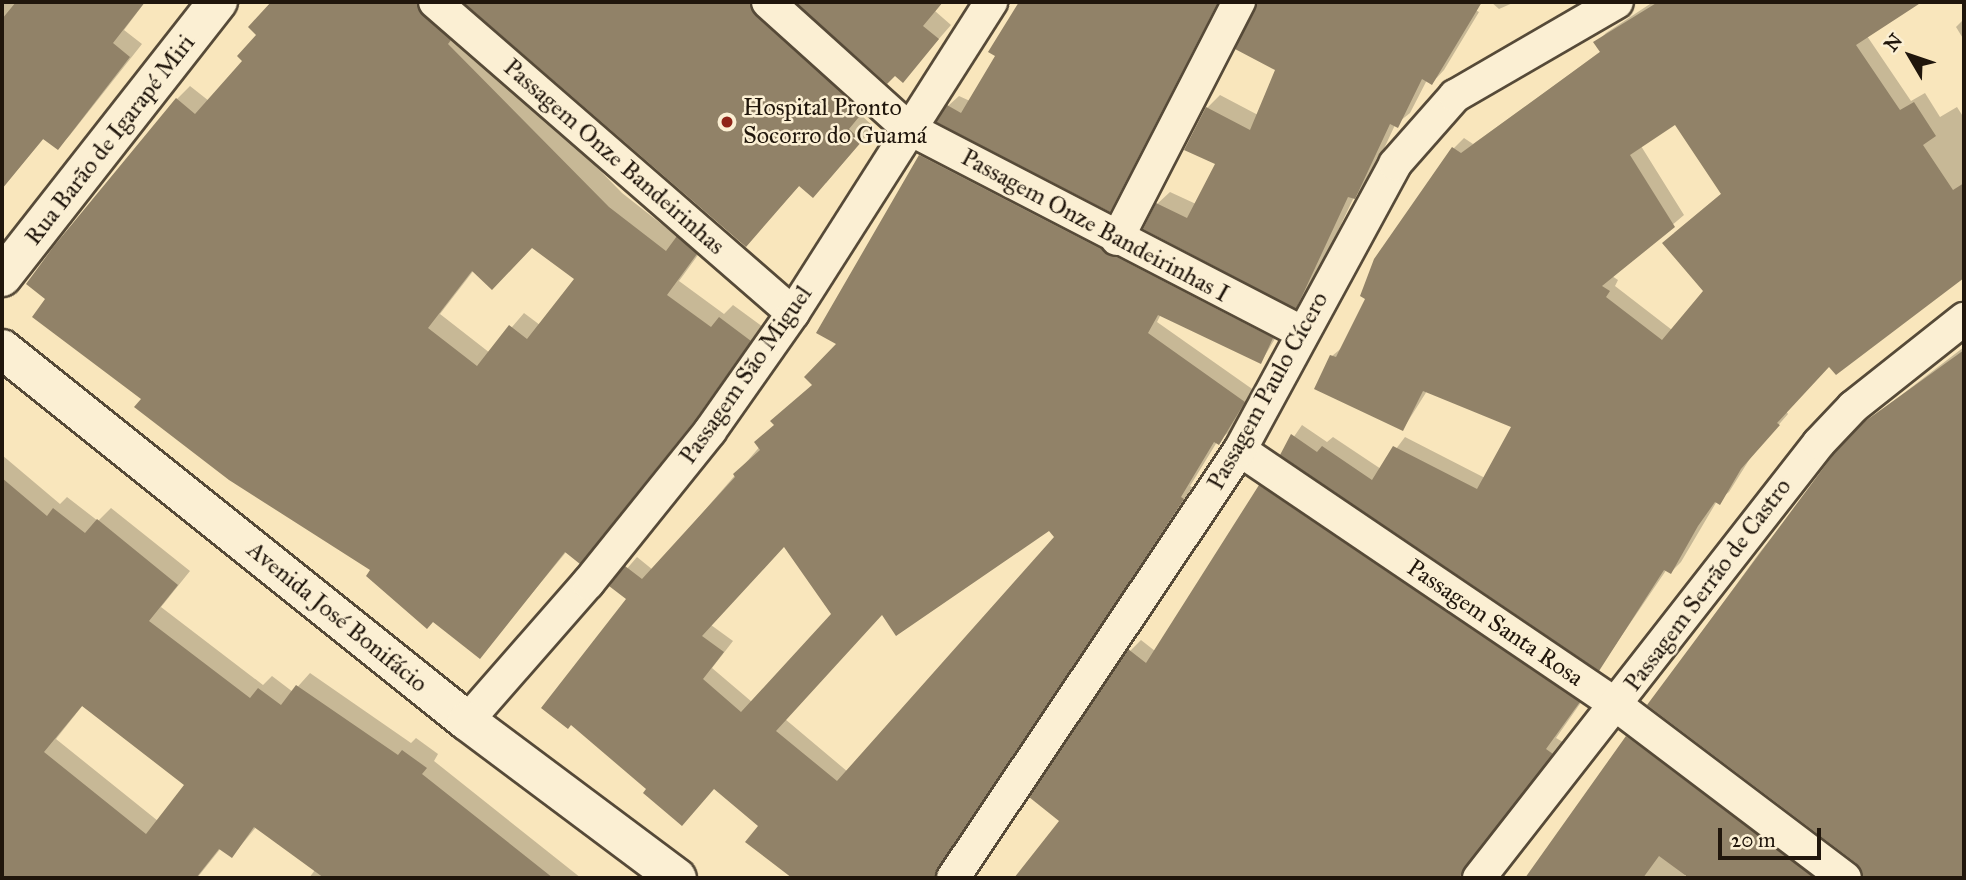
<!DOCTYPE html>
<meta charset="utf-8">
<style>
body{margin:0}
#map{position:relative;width:1966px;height:880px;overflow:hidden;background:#f9e6bc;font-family:"IM FELL Great Primer",serif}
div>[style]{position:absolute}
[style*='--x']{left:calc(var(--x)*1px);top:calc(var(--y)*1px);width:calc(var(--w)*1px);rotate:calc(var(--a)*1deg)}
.shadow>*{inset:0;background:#0003}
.building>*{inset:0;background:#918268}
.roads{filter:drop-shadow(2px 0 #564a38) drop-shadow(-2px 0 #564a38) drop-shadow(0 2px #564a38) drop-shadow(0 -2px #564a38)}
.street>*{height:32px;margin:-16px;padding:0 16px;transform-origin:16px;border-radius:16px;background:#fbefd3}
.secondary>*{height:38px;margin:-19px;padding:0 19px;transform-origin:19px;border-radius:19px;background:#fbefd3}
.dots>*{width:19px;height:19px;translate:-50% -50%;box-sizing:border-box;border:4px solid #fbefd3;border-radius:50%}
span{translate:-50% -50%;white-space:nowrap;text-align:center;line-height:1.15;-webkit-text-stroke:5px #fbefd3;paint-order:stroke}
.poi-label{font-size:24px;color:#20160c}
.left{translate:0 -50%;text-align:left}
.street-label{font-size:24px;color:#20160c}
.frame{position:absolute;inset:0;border:4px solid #20160c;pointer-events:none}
.north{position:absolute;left:1875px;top:21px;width:70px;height:70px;-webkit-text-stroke:5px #fbefd3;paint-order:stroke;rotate:309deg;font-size:19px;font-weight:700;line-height:28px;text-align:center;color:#20160c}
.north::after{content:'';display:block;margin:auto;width:24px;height:32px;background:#20160c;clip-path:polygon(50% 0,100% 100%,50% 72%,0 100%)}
.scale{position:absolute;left:1718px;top:828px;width:103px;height:32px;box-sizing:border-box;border:4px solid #20160c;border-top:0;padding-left:9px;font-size:21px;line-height:24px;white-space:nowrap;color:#20160c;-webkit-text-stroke:5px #fbefd3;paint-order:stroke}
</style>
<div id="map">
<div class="shadow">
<i style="clip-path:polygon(2px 2px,145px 2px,124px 30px,142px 44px,70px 135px,58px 148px,45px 137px,2px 188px)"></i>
<i style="clip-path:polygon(evenodd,273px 2px,435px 2px,622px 193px,678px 237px,691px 224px,709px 240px,679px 281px,724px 314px,733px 305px,763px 327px,708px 404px,593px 548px,580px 561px,567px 551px,480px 656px,373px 570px,143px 398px,177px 99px,190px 86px,209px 101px,244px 61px,259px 35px,250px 27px,273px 2px,533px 246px,576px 279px,540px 325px,524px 313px,490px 353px,440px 314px,474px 270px,533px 246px)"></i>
<i style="clip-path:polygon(465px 2px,768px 2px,875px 98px,861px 115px,874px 127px,826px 183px,800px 185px,745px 245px)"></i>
<i style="clip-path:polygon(798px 2px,943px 2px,935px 11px,951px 25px,903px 80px,895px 74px,887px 82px)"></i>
<i style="clip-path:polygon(1023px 2px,1224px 2px,1121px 199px,1110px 210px,948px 106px,959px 96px,970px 101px,997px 55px,990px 51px)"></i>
<i style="clip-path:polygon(1257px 2px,1461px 2px,1479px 12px,1444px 70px,1432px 83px,1427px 80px,1410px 113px,1395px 125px,1367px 185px,1354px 197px,1308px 294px,1295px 306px,1157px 204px,1170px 192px,1196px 204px,1218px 163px,1207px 108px,1220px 95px,1258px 115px,1278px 69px)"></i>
<i style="clip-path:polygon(1491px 2px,1515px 2px,1499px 9px)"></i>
<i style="clip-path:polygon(evenodd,1653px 2px,1917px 2px,1867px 36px,1911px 101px,1925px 93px,1940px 117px,1957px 107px,1964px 118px,1964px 276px,1837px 373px,1830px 364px,1786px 411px,1788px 414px,1751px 457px,1729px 492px,1717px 501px,1681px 562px,1671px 572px,1667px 569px,1599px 669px,1282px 454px,1302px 425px,1327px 442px,1333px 437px,1381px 469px,1405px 437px,1485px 478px,1513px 426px,1427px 391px,1403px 429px,1332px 356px,1344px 346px,1367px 298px,1376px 260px,1454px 148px,1464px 138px,1473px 144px,1547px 91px,1601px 51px,1596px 43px,1606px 33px,1653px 2px,1675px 122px,1722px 193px,1674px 233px,1706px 291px,1672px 330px,1615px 286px,1618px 280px,1612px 276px,1684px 215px,1641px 146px,1675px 122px)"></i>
<i style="clip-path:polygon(1964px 19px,1964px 40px,1956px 27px)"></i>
<i style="clip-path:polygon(evenodd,931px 145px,1282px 327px,1261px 362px,1161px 314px,1157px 322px,1255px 391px,1229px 432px,1217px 442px,1190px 486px,1194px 488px,948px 856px,942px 878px,794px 878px,747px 842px,760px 826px,715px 787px,649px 788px,628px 599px,612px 586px,637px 557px,653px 570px,814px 384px,838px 343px,819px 332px,921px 156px,931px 145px,1049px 528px,1057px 537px,848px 772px,785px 719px,883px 613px,1049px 528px,931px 145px,784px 545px,834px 614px,752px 702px,712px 668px,733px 641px,711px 625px,784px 545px)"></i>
<i style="clip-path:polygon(1964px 347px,1964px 878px,1863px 878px,1857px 862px,1649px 705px,1760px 552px,1865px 423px)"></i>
<i style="clip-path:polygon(evenodd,2px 455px,60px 504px,67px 497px,98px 521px,111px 508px,190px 571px,161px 607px,263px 685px,272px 676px,293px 692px,310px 673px,411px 743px,416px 738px,438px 754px,434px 761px,581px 878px,309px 878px,315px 870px,257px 826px,232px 856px,221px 848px,197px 878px,2px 878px,2px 455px,83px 705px,186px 784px,158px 821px,56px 739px,83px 705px)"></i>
<i style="clip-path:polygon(1271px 475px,1589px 691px,1556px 738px,1563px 742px,1458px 878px,1017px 878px,1061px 820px,1130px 651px,1141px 640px,1155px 651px)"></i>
<i style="clip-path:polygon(1638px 727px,1839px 878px,1722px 878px,1716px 874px,1699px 878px,1689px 871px,1683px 878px,1526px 878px)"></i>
</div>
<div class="building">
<i style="clip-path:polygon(16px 2px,145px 2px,113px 43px,130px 57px,58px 150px,43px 139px,2px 189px,2px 19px)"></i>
<i style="clip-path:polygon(evenodd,271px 2px,417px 2px,423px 15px,451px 40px,448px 44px,609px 207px,666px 251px,677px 236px,697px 254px,667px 295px,711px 327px,719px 317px,751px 341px,695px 420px,580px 564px,565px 552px,480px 659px,433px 622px,427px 629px,366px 576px,370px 570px,229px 480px,134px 407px,141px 399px,32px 317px,45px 299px,26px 284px,54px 246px,176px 98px,195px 114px,242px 61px,237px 56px,256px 35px,248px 27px,271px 2px,532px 248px,574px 279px,527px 339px,509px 325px,477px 366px,428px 328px,472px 271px,492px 290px,532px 248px)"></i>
<i style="clip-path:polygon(463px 2px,750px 2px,756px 16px,863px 112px,849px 129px,862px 141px,813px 198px,799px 186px,746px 247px)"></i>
<i style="clip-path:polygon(795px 2px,943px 2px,923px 26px,939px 39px,903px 83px,895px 76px,887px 84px)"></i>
<i style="clip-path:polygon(1019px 2px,1218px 2px,1110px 212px,936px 122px,947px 105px,961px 113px,995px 56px,988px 52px)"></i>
<i style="clip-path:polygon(1257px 2px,1482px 2px,1432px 85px,1422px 79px,1398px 128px,1390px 124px,1355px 199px,1348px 197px,1296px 309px,1143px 229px,1156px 203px,1187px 218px,1215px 164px,1184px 150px,1206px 107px,1250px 130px,1275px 70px,1235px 49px)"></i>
<i style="clip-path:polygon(evenodd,1658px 2px,1922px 2px,1856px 45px,1900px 110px,1914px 102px,1936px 136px,1923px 145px,1953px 190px,1964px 183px,1964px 278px,1836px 375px,1829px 367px,1777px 423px,1780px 425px,1741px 469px,1720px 505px,1715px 502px,1698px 526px,1671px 574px,1664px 570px,1599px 671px,1280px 455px,1291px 434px,1317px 452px,1322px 446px,1372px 480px,1393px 446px,1477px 489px,1511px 427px,1423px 391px,1403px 431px,1314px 389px,1330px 355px,1336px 357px,1365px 299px,1360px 296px,1374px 259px,1452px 147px,1461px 153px,1600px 52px,1593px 42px,1658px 2px,1675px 125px,1721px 194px,1662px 243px,1703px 291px,1662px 340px,1606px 297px,1610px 291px,1602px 286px,1675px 227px,1630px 155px,1675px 125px)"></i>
<i style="clip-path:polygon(evenodd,919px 155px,1273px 338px,1261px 364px,1158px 315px,1148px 333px,1245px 402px,1219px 445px,1214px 442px,1181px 497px,1184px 499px,935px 878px,792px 878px,745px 842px,758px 826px,714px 789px,682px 826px,643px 793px,646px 789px,571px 725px,568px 729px,541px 708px,626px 599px,609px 586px,625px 566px,642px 579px,735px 477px,733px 474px,760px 450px,754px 442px,774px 425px,770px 421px,812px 385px,804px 377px,836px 344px,816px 333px,919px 155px,1049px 531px,1054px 537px,837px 781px,776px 731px,882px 615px,896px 636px,1049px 531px,919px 155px,784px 547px,831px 614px,741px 712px,703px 679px,724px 652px,702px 636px,784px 547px)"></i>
<i style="clip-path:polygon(1964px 350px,1964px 878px,1863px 878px,1856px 863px,1647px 705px,1833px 455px,1864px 422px)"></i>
<i style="clip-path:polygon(evenodd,2px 478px,47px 516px,53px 508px,85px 533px,97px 519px,178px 585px,149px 621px,250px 698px,258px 688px,281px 705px,296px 685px,398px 755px,402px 750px,427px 768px,422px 774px,553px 878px,324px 878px,254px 827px,232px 858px,219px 849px,196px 878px,2px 878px,2px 478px,82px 706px,184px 785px,146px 834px,44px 752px,82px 706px)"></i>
<i style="clip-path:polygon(1259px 485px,1580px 702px,1546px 749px,1553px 754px,1459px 878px,1014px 878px,1059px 821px,1029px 797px,1128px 649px,1146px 663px)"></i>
<i style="clip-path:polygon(1626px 736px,1815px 878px,1689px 878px,1659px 856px,1643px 878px,1525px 878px)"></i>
</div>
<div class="roads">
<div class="street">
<i style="--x:435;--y:2;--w:474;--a:41"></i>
<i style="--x:768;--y:2;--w:188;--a:42"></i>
<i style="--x:908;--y:128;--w:443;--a:27.4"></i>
<i style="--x:1117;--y:239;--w:267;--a:-62.8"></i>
<i style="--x:1240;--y:450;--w:454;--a:34.1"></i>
<i style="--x:1616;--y:705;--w:287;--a:37.1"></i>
<i style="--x:467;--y:721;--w:184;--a:-48.8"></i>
<i style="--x:588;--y:583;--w:195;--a:-51.2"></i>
<i style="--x:710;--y:431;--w:144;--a:-54.9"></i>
<i style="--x:793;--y:313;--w:369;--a:-57.5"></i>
<i style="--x:953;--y:878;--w:515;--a:-56.16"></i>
<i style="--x:1240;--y:450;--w:325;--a:-61.5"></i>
<i style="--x:1395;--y:164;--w:91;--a:-48.6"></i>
<i style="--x:1455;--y:96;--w:187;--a:-30.1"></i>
<i style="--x:1479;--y:878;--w:552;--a:-51.99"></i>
<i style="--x:1819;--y:443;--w:50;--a:-46.6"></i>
<i style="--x:1853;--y:407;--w:142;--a:-38.4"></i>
</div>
<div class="secondary">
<i style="--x:2;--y:277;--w:350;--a:-51.9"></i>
<i style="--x:2;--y:349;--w:595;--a:38.66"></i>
<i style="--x:467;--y:721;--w:262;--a:36.8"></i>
</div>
</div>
<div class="dots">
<i style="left:727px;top:122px;background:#8f2418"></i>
</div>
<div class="poi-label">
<span class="left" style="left:743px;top:122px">Hospital Pronto<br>Socorro do Guamá</span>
</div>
<div class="street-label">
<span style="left:110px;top:140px;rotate:-52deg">Rua Barão de Igarapé Miri</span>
<span style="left:614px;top:157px;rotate:41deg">Passagem Onze Bandeirinhas</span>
<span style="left:1095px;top:226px;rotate:28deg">Passagem Onze Bandeirinhas I</span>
<span style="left:746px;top:375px;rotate:-55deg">Passagem São Miguel</span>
<span style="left:1268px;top:391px;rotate:-61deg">Passagem Paulo Cícero</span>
<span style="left:1708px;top:585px;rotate:-53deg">Passagem Serrão de Castro</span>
<span style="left:337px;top:617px;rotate:39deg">Avenida José Bonifácio</span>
<span style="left:1495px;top:623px;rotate:34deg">Passagem Santa Rosa</span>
</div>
<div class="frame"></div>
<div class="north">N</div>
<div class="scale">20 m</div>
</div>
